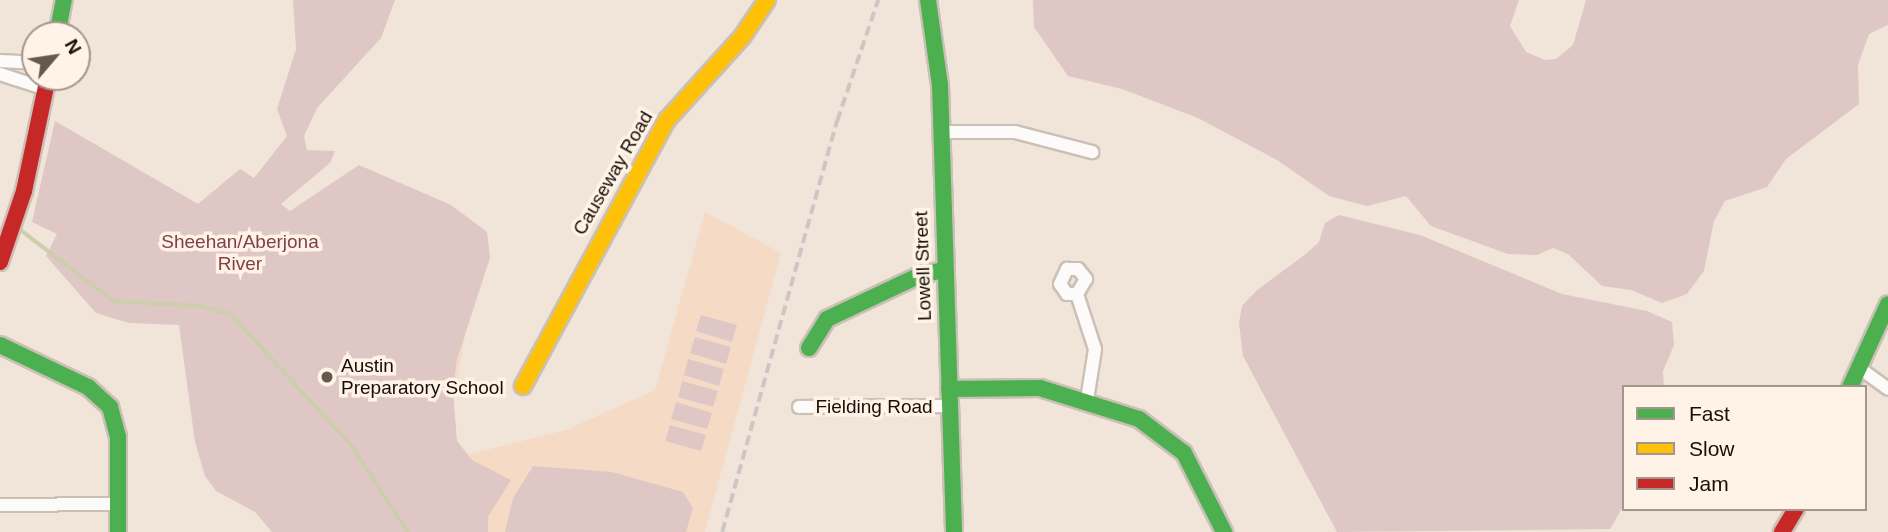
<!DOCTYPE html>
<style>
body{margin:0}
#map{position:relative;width:1888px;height:532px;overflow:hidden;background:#f1e4d9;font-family:Arial,sans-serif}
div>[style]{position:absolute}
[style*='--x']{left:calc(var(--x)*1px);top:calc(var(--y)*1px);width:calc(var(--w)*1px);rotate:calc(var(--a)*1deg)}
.built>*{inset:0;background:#f5dbc5}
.green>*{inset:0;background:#dfc7c5}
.stream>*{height:3.5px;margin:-1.75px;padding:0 1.75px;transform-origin:1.75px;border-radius:1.75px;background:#cdceac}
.roads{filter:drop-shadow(2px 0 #cbc0b6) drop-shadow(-2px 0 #cbc0b6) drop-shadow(0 2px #cbc0b6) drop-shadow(0 -2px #cbc0b6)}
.street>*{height:12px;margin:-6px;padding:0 6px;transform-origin:6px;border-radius:6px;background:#fdfbf9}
.fast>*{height:16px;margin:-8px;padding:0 8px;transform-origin:8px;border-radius:8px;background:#4caf50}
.slow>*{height:16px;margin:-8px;padding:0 8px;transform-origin:8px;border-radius:8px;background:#ffc107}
.jam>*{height:16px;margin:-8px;padding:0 8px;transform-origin:8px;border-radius:8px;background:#c62828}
.rail>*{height:3.5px;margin-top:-1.75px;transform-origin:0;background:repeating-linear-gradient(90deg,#cbc7c4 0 10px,transparent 0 15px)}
.dots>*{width:19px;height:19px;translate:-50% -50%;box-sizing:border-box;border:4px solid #fff3e8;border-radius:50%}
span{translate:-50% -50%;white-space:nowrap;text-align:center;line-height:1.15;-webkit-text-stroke:7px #fff3e8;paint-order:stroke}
.street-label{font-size:19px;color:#180e05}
.park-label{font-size:19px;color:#813f4a}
.poi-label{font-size:19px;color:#180e05}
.left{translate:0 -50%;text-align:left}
.legend{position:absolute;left:1622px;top:385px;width:245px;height:126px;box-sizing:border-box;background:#fff3e8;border:2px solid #a3978d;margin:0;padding:9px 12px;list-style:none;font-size:21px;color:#180e05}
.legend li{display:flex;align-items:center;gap:14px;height:35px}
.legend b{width:35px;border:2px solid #a3978d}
.north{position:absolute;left:21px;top:21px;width:70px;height:70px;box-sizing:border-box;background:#fff3e8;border:2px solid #a3978d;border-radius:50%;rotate:61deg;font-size:19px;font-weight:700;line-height:28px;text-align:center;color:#180e05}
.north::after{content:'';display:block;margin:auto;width:24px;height:32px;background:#64594f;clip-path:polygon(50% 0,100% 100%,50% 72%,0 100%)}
</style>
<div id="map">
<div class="built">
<i style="clip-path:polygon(705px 212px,781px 253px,705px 532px,292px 532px,479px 256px,443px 461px,566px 430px,655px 390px)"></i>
</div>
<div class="green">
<i style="clip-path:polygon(293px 0,395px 0,381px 38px,317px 108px,304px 136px,307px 150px,335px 151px,330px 163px,281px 204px,290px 211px,359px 165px,451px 205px,487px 232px,490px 258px,457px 359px,453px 392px,457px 441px,472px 460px,511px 480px,488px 517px,488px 532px,272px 532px,255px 512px,216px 491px,205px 476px,195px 442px,179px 325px,129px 323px,96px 313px,46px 256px,57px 234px,32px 222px,55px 121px,198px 204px,240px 169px,254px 178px,287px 136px,277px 109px,296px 49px)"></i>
<i style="clip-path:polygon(1033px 0,1519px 0,1510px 26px,1526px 52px,1545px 60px,1556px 59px,1573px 45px,1586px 0,1888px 0,1888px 25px,1869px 34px,1858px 65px,1859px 104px,1786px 159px,1767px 187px,1725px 201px,1714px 221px,1704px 271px,1687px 294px,1662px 303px,1631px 290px,1602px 286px,1568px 254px,1553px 248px,1537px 255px,1508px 254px,1431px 226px,1406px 196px,1367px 206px,1329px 196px,1277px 160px,1198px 118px,1122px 89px,1068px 76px,1034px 27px)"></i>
<i style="clip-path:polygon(1339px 215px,1420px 235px,1562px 294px,1647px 311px,1672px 322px,1674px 345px,1663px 371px,1664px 387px,1624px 387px,1624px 505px,1610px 529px,1337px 532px,1243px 356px,1239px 323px,1242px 306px,1256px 291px,1307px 253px,1319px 242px,1325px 223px)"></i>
<i style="clip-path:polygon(701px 315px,737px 325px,732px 342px,696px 331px)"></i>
<i style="clip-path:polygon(695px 337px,731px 347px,726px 364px,690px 353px)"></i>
<i style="clip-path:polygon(688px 359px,724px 369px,719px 386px,684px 375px)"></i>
<i style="clip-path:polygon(682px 381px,718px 391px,713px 407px,678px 397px)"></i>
<i style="clip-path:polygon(676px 402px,712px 413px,707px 429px,671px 419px)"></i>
<i style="clip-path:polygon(670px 425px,706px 435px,701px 451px,665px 441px)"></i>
<i style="clip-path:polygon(533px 466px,612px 472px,683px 492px,693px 508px,686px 532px,505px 532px,513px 498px)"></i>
</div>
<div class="stream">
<i style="--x:22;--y:231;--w:116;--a:37.3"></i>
<i style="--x:114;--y:301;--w:85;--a:3.4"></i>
<i style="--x:199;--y:306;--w:33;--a:14"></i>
<i style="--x:231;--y:314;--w:179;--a:47.5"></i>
<i style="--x:352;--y:446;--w:103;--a:56.9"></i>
</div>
<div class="roads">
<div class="street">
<i style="--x:0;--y:61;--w:35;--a:3"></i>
<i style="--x:0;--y:74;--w:48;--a:18.1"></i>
<i style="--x:941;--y:132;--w:74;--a:0"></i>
<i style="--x:1015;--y:132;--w:80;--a:14.6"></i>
<i style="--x:1077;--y:294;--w:10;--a:180"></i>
<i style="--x:1067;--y:294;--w:12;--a:-125"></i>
<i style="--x:1060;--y:284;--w:17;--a:-65"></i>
<i style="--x:1067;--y:269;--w:11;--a:0"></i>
<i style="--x:1078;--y:269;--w:13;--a:51"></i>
<i style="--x:1086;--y:279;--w:17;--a:121"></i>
<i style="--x:1077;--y:294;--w:58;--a:71.9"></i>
<i style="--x:1095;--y:349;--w:52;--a:98.9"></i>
<i style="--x:1858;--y:367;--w:37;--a:36"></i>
<i style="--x:799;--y:407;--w:150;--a:-0.4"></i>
<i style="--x:0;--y:505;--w:118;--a:-0.5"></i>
</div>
<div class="fast">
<i style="--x:928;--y:0;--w:86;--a:82"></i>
<i style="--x:940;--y:85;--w:447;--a:88.2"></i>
<i style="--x:57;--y:35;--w:36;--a:-79"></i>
<i style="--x:0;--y:345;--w:98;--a:25.5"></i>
<i style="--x:88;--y:387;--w:30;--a:42"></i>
<i style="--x:110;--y:407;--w:31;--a:75"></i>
<i style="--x:118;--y:437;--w:95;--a:90"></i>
<i style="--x:809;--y:348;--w:34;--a:-58"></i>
<i style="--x:827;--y:319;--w:103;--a:-25.3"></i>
<i style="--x:920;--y:275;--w:25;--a:-12"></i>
<i style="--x:1850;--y:387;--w:91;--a:-65.4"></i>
<i style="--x:949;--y:389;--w:91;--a:-0.6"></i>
<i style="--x:1040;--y:388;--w:104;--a:17.4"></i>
<i style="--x:1139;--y:419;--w:56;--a:37.1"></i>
<i style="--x:1184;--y:453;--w:89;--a:63.1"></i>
</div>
<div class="slow">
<i style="--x:523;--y:386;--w:302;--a:-61.6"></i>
<i style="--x:667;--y:120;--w:112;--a:-47.9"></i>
<i style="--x:742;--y:37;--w:45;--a:-56"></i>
</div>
<div class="jam">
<i style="--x:0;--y:262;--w:75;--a:-71.3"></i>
<i style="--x:24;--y:191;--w:116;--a:-78.1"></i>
<i style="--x:1782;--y:532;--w:27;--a:-59"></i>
</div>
</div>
<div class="rail">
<i style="--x:722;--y:532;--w:427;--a:-74.4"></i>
<i style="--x:837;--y:121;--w:128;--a:-71.3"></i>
</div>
<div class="dots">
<i style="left:327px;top:377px;background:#64594f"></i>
</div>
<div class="street-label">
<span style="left:613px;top:173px;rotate:-60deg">Causeway Road</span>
<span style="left:923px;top:266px;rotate:-92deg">Lowell Street</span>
<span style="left:874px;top:407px">Fielding Road</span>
</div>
<div class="park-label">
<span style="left:240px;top:253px">Sheehan/Aberjona<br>River</span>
</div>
<div class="poi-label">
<span class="left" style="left:341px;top:377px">Austin<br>Preparatory School</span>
</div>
<ul class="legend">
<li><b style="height:9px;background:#4caf50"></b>Fast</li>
<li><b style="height:9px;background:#ffc107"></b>Slow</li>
<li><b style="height:9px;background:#c62828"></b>Jam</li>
</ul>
<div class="north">N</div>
</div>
